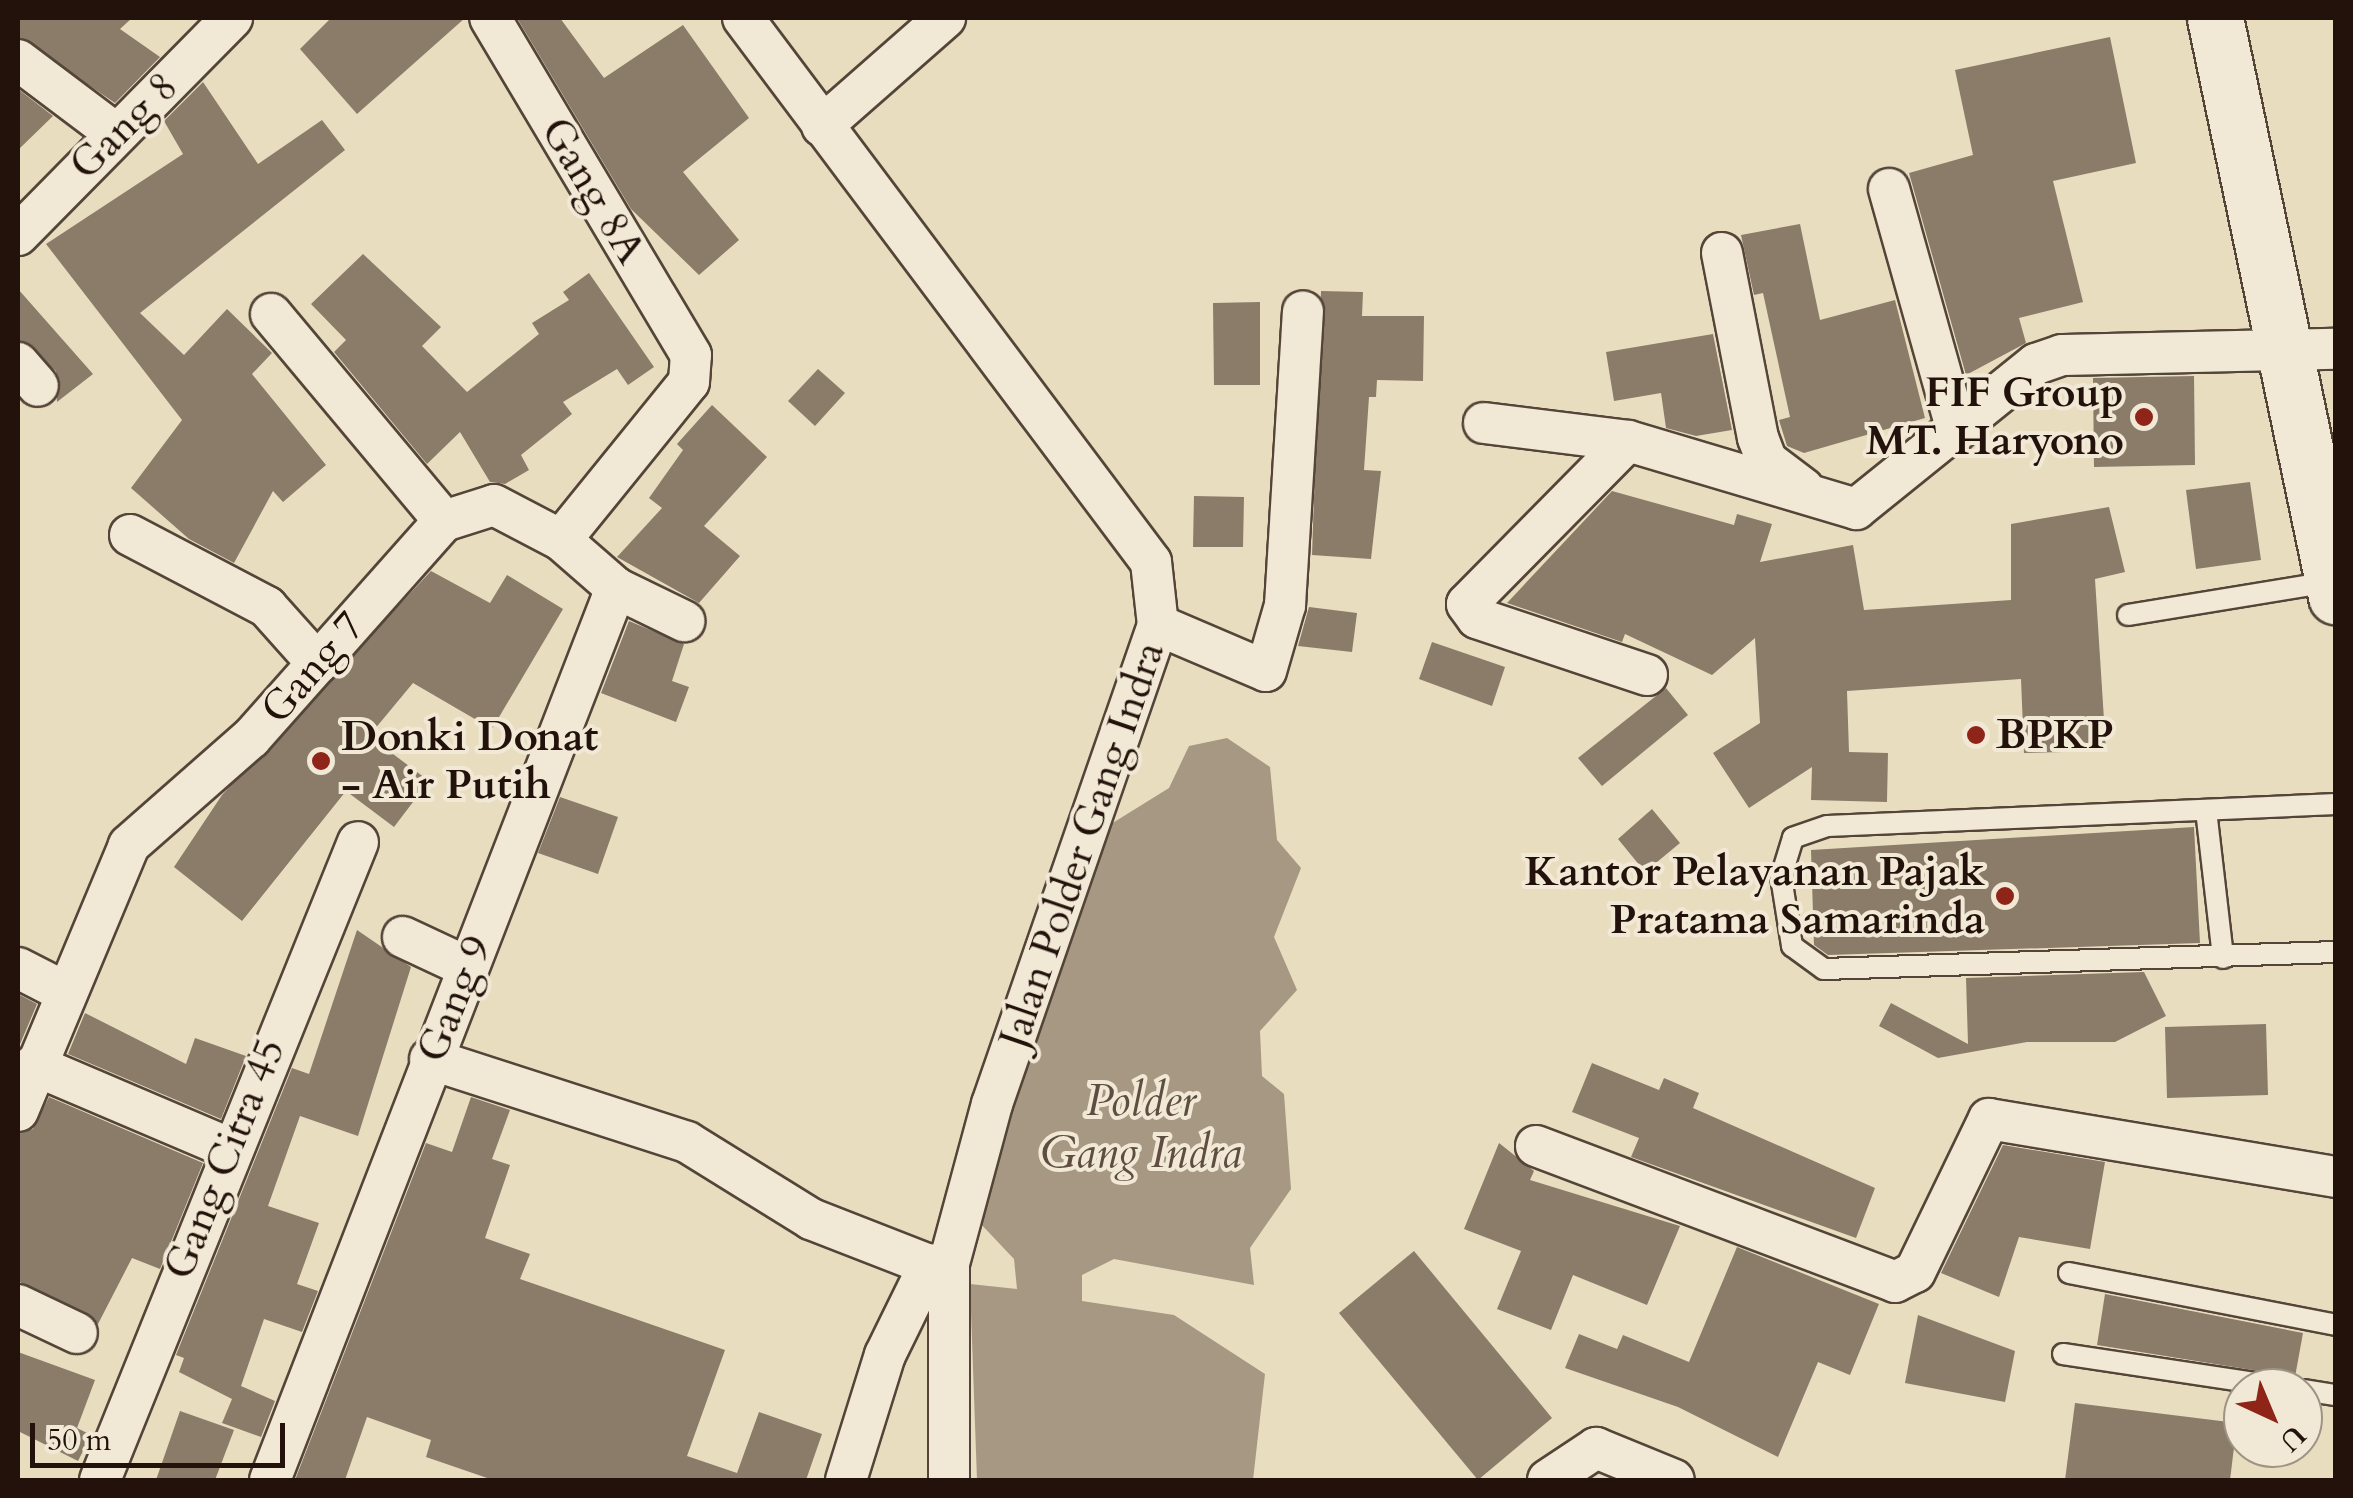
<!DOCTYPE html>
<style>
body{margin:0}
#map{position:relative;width:2353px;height:1498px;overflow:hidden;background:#e9ddc0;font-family:Cardo,serif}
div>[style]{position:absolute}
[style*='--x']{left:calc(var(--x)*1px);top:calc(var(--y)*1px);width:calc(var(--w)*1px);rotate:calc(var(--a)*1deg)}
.water>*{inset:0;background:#a69882}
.building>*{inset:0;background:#8a7c69}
.roads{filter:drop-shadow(2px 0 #544538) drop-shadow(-2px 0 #544538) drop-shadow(0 2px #544538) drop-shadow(0 -2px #544538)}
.service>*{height:20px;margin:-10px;padding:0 10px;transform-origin:10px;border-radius:10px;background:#f1e9d6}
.minor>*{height:40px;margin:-20px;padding:0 20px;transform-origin:20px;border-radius:20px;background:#f1e9d6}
.secondary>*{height:55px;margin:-27.5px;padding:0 27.5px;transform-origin:27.5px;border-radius:27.5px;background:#f1e9d6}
.dots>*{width:28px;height:28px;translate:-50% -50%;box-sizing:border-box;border:5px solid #f1e9d6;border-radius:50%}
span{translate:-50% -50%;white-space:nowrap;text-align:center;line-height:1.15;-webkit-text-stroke:8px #f1e9d6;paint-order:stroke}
.street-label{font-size:42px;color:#23120b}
.poi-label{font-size:42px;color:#23120b;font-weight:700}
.right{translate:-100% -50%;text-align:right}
.left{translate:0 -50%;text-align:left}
.water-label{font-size:45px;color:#5e4e41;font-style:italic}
.frame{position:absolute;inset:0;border:20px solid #23120b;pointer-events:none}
.north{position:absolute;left:2223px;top:1368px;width:100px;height:100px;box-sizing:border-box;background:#f1e9d6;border:2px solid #9f9385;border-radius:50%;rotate:136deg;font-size:28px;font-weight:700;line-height:40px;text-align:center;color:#23120b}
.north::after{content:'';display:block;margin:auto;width:35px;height:45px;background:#8f2418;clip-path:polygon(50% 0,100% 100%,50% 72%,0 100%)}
.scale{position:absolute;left:30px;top:1423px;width:255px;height:45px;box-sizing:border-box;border:5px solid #23120b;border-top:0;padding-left:12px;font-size:30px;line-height:35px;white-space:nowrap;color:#23120b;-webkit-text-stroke:8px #f1e9d6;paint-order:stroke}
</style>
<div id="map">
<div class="water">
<i style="clip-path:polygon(1227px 738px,1270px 767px,1277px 840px,1301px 868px,1274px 937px,1297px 990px,1260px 1031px,1262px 1076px,1284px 1094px,1291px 1189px,1250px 1248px,1254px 1285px,1114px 1259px,1082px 1275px,1082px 1301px,1174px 1315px,1265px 1374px,1253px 1480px,977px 1480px,970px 1284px,1017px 1289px,1014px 1259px,978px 1221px,1023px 1059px,1111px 824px,1169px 788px,1189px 746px)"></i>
</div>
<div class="building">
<i style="clip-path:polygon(18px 18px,132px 18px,120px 29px,160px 57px,115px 103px,18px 37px)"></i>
<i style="clip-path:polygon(331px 18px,465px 18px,357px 114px,300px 49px)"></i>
<i style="clip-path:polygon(517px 18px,560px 18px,604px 78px,683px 25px,749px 118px,683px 172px,739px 240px,699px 275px,631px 209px)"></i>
<i style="clip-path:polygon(2110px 37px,2136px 163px,2053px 181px,2083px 302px,2019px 318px,2026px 343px,1966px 375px,1909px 173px,1973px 155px,1955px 70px)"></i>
<i style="clip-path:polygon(203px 82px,258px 164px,322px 120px,345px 150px,140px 313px,184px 355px,227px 309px,272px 353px,252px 374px,326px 465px,283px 502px,273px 491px,234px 563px,189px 539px,131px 488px,182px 420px,46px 244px,183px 154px,164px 121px)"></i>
<i style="clip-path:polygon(18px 89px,53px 116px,18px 150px)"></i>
<i style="clip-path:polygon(1800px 224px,1820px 320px,1895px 300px,1925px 418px,1804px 453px,1787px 446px,1779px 420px,1790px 417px,1763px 293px,1754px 295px,1741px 235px)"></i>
<i style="clip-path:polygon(363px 254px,441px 327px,422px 346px,467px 392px,539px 334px,532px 323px,569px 300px,563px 292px,589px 273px,654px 367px,628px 385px,617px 369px,563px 402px,572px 414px,521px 455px,529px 470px,505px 484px,490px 482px,460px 432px,427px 464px,334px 352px,346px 340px,311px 304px)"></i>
<i style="clip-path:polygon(18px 289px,93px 374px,57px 402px,56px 371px,18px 340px)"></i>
<i style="clip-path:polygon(1321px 291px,1363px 292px,1362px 316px,1424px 316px,1423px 381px,1377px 380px,1376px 397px,1369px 397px,1364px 470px,1381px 471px,1371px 559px,1312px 555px)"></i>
<i style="clip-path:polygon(1260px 302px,1260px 385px,1214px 385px,1213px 303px)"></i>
<i style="clip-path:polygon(1713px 334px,1732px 430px,1696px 436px,1666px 428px,1661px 393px,1614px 401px,1606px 352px)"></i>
<i style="clip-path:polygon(818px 369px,845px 393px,815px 426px,788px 401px)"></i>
<i style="clip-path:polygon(2194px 376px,2195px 465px,2094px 467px,2093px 378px)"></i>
<i style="clip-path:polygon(712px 405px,767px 457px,704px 526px,740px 556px,699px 603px,617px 557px,662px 508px,649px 498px,683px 450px,677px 444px)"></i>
<i style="clip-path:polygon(2250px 482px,2261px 560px,2196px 569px,2186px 490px)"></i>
<i style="clip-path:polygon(1612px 491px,1734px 525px,1737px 514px,1772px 524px,1760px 562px,1853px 545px,1864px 610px,2011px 600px,2011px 524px,2109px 507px,2125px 572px,2095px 579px,2106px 751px,2024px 753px,2021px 679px,1847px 691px,1849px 752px,1888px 753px,1887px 802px,1811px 800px,1812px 767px,1749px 808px,1713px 753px,1760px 723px,1755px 638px,1712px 675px,1625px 634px,1622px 642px,1507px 603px)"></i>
<i style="clip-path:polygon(1194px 496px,1244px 497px,1243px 547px,1193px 547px)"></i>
<i style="clip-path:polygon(431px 571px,490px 603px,507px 575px,563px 609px,492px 729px,413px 683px,369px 736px,429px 781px,394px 827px,346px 791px,242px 921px,174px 867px,222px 795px)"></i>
<i style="clip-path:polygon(1309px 607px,1357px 613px,1352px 652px,1298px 646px)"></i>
<i style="clip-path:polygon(629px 621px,684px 644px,672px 681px,689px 687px,676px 722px,601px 693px)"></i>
<i style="clip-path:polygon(1432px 642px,1505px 667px,1492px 706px,1419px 679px)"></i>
<i style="clip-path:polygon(1666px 688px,1688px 715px,1602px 786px,1578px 758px)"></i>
<i style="clip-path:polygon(560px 797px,618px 817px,598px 874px,538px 853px)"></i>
<i style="clip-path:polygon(1652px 809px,1680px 843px,1645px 872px,1618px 839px)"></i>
<i style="clip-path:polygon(2194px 827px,2200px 943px,1828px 955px,1814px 945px,1811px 850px)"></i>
<i style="clip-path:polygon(357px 930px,411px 967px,358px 1136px,300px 1116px,268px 1206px,319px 1223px,297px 1284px,318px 1291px,302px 1332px,264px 1319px,241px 1386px,275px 1401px,261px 1437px,222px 1423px,232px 1399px,179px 1372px,184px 1358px,176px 1355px,292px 1068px,309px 1074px)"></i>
<i style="clip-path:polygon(2144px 972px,2166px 1016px,2115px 1042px,2027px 1042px,1938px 1058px,1879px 1026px,1891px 1003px,1968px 1044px,1966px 978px)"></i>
<i style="clip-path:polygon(18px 994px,37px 1004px,18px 1049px)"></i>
<i style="clip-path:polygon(85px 1013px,186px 1064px,195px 1038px,246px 1056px,221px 1119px,68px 1054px)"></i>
<i style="clip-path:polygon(2266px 1024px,2268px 1095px,2167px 1098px,2165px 1027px)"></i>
<i style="clip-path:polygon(1592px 1063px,1659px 1090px,1664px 1078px,1699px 1093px,1693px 1108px,1875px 1188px,1856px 1238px,1631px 1157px,1639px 1138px,1572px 1112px)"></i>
<i style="clip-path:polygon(49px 1097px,203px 1163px,160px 1269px,132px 1258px,98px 1324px,18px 1281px,18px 1134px,33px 1129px)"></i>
<i style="clip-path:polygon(471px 1097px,510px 1110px,492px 1159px,510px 1165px,485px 1238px,530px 1254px,520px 1279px,725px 1350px,687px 1456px,737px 1473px,759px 1412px,822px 1434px,806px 1480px,493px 1480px,426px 1457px,431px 1440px,367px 1417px,345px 1480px,295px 1480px,426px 1143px,452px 1152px)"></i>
<i style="clip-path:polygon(1499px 1143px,1534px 1171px,1530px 1180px,1680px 1226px,1647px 1305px,1573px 1275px,1551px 1330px,1497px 1309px,1521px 1251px,1464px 1229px)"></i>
<i style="clip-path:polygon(2003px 1145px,2105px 1162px,2090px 1249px,2019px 1237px,1999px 1297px,1941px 1273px)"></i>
<i style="clip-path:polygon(1737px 1247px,1879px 1304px,1850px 1375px,1818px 1362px,1778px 1457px,1678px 1407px,1565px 1368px,1579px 1334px,1617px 1349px,1623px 1335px,1689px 1362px)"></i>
<i style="clip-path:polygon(1414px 1251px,1552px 1418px,1478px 1480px,1339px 1313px)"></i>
<i style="clip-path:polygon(2105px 1294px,2303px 1333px,2295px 1377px,2097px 1345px)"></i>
<i style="clip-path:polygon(1918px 1315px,2015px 1351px,2005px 1402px,1905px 1383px)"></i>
<i style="clip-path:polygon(18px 1352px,95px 1380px,77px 1428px,91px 1435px,78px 1461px,18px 1431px)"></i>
<i style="clip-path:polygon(2075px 1403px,2237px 1423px,2230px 1480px,2065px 1480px)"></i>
<i style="clip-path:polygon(180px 1411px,234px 1430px,215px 1480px,156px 1480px)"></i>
</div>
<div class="roads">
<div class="service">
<i style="--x:2128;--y:615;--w:204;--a:-9.3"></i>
<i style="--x:2336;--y:804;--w:509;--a:177.53"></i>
<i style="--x:1827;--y:826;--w:36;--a:161"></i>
<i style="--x:1793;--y:838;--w:41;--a:107.1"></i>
<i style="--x:1781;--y:877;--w:70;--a:80.9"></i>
<i style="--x:1792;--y:946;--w:39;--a:36"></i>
<i style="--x:1824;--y:969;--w:512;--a:-1.9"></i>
<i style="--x:2206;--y:810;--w:149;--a:83.4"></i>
<i style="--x:2069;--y:1273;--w:272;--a:11"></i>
<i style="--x:2063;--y:1354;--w:227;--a:8.6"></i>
<i style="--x:2303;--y:1390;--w:33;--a:9"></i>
</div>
<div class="minor">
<i style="--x:743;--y:18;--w:680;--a:53.13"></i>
<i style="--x:1151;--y:562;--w:63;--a:83.7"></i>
<i style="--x:1158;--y:625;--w:507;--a:109.11"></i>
<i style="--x:992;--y:1104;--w:165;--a:105.1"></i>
<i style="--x:949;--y:1263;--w:217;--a:90"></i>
<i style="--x:18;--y:60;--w:121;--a:37"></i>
<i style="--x:822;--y:126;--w:164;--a:-41.3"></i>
<i style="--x:1889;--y:189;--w:251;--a:74.3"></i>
<i style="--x:18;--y:235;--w:305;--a:-45.4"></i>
<i style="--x:1722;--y:253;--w:188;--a:79"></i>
<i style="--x:1758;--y:438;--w:25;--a:69"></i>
<i style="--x:1767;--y:461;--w:46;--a:37.1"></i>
<i style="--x:271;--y:314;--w:270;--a:50.1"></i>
<i style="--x:18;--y:363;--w:30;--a:49"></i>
<i style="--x:1484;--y:423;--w:145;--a:7.1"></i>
<i style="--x:130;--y:535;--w:155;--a:27.7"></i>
<i style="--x:267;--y:607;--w:76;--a:48.2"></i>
<i style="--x:616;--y:588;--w:76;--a:25.9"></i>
<i style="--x:1158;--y:625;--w:117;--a:23.1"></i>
<i style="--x:1266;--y:671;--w:69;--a:-73.9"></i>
<i style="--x:1285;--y:605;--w:294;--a:-86.5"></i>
<i style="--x:1647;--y:675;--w:179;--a:-161.5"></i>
<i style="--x:1477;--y:618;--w:17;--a:-126"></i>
<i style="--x:1467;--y:604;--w:229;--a:-45.4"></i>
<i style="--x:1628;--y:441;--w:238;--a:16.6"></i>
<i style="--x:1856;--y:509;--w:231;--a:-38.9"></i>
<i style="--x:2036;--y:364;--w:28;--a:-19"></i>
<i style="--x:2062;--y:355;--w:274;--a:-1.3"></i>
<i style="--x:403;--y:937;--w:71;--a:25.1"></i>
<i style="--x:18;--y:968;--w:51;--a:27.1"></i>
<i style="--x:430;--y:1059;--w:270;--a:17.9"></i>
<i style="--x:687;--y:1142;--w:146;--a:31.8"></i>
<i style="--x:811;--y:1219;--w:127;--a:21.3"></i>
<i style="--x:929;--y:1265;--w:20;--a:-6"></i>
<i style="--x:34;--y:1065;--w:212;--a:23.1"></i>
<i style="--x:18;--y:1111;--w:288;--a:-67.3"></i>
<i style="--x:129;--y:845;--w:162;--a:-41.3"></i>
<i style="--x:251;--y:738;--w:290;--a:-48.4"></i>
<i style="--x:444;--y:521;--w:52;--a:-17.7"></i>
<i style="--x:494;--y:505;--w:76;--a:27.6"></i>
<i style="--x:561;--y:540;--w:203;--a:-51"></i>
<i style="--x:689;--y:382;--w:27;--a:-86"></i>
<i style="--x:691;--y:355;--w:392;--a:-120.8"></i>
<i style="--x:1536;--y:1146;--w:384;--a:20.7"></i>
<i style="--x:1895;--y:1282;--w:22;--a:-27"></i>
<i style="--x:1915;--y:1272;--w:170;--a:-64.2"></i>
<i style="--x:1989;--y:1119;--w:352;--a:9.5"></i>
<i style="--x:18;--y:1305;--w:65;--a:25.4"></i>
<i style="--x:100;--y:1480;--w:688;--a:-67.98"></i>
<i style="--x:270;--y:1480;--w:957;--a:-68.8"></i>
<i style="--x:616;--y:588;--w:73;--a:-138.9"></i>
<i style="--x:846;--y:1480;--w:131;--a:-72.7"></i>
<i style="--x:885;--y:1355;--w:100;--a:-63.9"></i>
<i style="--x:1548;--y:1480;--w:58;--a:-33.7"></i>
<i style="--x:1596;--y:1448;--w:84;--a:22.3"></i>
</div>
<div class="secondary">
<i style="--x:2215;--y:18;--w:591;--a:78.18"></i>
</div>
</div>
<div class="dots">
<i style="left:2144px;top:417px;background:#8f2418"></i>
<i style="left:1976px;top:735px;background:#8f2418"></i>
<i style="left:321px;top:761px;background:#8f2418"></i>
<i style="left:2005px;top:896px;background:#8f2418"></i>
</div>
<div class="street-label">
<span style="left:124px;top:126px;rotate:-45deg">Gang 8</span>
<span style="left:593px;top:191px;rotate:59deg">Gang 8A</span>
<span style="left:313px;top:668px;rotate:-49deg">Gang 7</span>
<span style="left:1082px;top:845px;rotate:-71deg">Jalan Polder Gang Indra</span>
<span style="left:455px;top:999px;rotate:-68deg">Gang 9</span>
<span style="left:225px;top:1159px;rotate:-68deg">Gang Citra 45</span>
</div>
<div class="poi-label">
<span class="right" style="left:2124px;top:417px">FIF Group<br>MT. Haryono</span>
<span class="left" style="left:1996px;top:735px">BPKP</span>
<span class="left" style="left:341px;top:761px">Donki Donat<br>- Air Putih</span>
<span class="right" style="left:1985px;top:896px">Kantor Pelayanan Pajak<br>Pratama Samarinda</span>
</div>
<div class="water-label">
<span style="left:1141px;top:1127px">Polder<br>Gang Indra</span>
</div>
<div class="frame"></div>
<div class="north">U</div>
<div class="scale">50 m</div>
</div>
